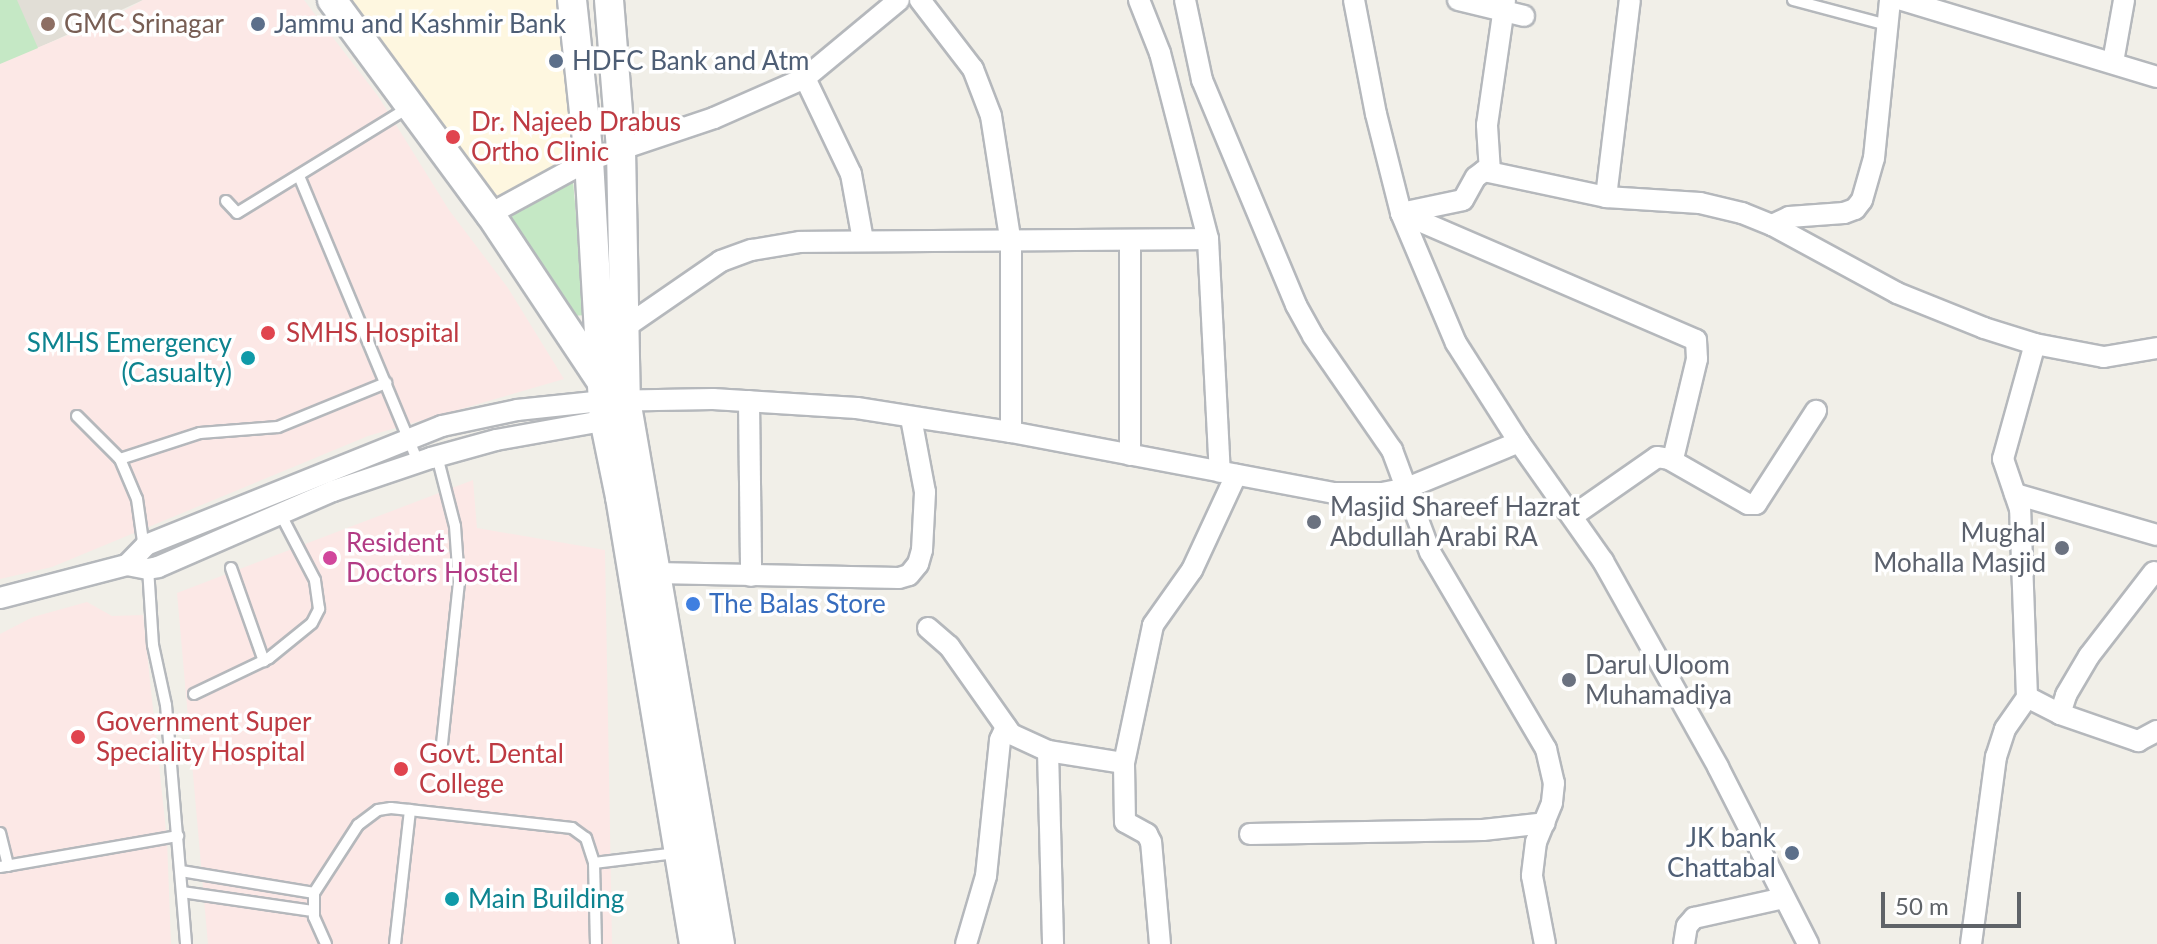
<!DOCTYPE html>
<style>
body{margin:0}
#map{position:relative;width:2157px;height:944px;overflow:hidden;background:#f1efe8;font-family:Lato,sans-serif}
div>[style]{position:absolute}
[style*='--x']{left:calc(var(--x)*1px);top:calc(var(--y)*1px);width:calc(var(--w)*1px);rotate:calc(var(--a)*1deg)}
.commercial>*{inset:0;background:#fef7e0}
.education>*{inset:0;background:#e1ded6}
.medical>*{inset:0;background:#fce8e6}
.green>*{inset:0;background:#c5e8c5}
.roads{filter:drop-shadow(2px 0 #b5b8bc) drop-shadow(-2px 0 #b5b8bc) drop-shadow(0 2px #b5b8bc) drop-shadow(0 -2px #b5b8bc)}
.lane>*{height:10px;margin:-5px;padding:0 5px;transform-origin:5px;border-radius:5px;background:#fff}
.street>*{height:20px;margin:-10px;padding:0 10px;transform-origin:10px;border-radius:10px;background:#fff}
.secondary>*{height:28px;margin:-14px;padding:0 14px;transform-origin:14px;border-radius:14px;background:#fff}
.dots>*{width:22px;height:22px;translate:-50% -50%;box-sizing:border-box;border:4px solid #fff;border-radius:50%}
span{translate:-50% -50%;white-space:nowrap;text-align:center;line-height:1.15;-webkit-text-stroke:7px #fff;paint-order:stroke}
.education-label{font-size:26px;color:#785e54}
.left{translate:0 -50%;text-align:left}
.service-label{font-size:26px;color:#4e5e75}
.right{translate:-100% -50%;text-align:right}
.health-label{font-size:26px;color:#be3a42}
.culture-label{font-size:26px;color:#0d838f}
.worship-label{font-size:26px;color:#5b616d}
.hotel-label{font-size:26px;color:#b23c85}
.shop-label{font-size:26px;color:#366cbe}
.scale{position:absolute;left:1881px;top:892px;width:140px;height:36px;box-sizing:border-box;border:4px solid #5f6368;border-top:0;padding-left:10px;font-size:24px;line-height:28px;white-space:nowrap;color:#5f6368;-webkit-text-stroke:6px #fff;paint-order:stroke}
</style>
<div id="map">
<div class="commercial">
<i style="clip-path:polygon(334px 0,573px 0,589px 160px,490px 214px)"></i>
</div>
<div class="education">
<i style="clip-path:polygon(0 0,143px 0,38px 48px)"></i>
</div>
<div class="medical">
<i style="clip-path:polygon(143px 0,304px 0,378px 96px,449px 210px,508px 288px,564px 379px,368px 436px,52px 567px,0 579px,0 63px,115px 16px)"></i>
<i style="clip-path:polygon(473px 480px,477px 528px,605px 550px,612px 944px,208px 944px,177px 593px)"></i>
<i style="clip-path:polygon(87px 602px,112px 616px,143px 615px,167px 840px,171px 944px,0 944px,0 634px,33px 617px)"></i>
</div>
<div class="green">
<i style="clip-path:polygon(0 0,17px 0,38px 48px,0 64px)"></i>
<i style="clip-path:polygon(573px 181px,585px 315px,573px 316px,507px 215px)"></i>
</div>
<div class="roads">
<div class="lane">
<i style="--x:1793;--y:0;--w:97;--a:14.9"></i>
<i style="--x:299;--y:176;--w:310;--a:67.4"></i>
<i style="--x:226;--y:201;--w:16;--a:47"></i>
<i style="--x:237;--y:213;--w:201;--a:-31.6"></i>
<i style="--x:77;--y:416;--w:61;--a:45"></i>
<i style="--x:120;--y:459;--w:43;--a:67"></i>
<i style="--x:137;--y:499;--w:50;--a:82"></i>
<i style="--x:437;--y:456;--w:72;--a:75.6"></i>
<i style="--x:455;--y:526;--w:56;--a:85.9"></i>
<i style="--x:459;--y:582;--w:164;--a:96"></i>
<i style="--x:120;--y:459;--w:84;--a:-18"></i>
<i style="--x:200;--y:433;--w:78;--a:-4.4"></i>
<i style="--x:278;--y:427;--w:117;--a:-22.2"></i>
<i style="--x:148;--y:568;--w:77;--a:86.3"></i>
<i style="--x:153;--y:645;--w:61;--a:77.8"></i>
<i style="--x:166;--y:705;--w:240;--a:85.2"></i>
<i style="--x:231;--y:568;--w:99;--a:70.5"></i>
<i style="--x:194;--y:694;--w:83;--a:-25.6"></i>
<i style="--x:269;--y:658;--w:55;--a:-39.1"></i>
<i style="--x:312;--y:623;--w:16;--a:-63"></i>
<i style="--x:319;--y:609;--w:29;--a:-98"></i>
<i style="--x:315;--y:580;--w:76;--a:-117.6"></i>
<i style="--x:0;--y:833;--w:34;--a:76"></i>
<i style="--x:594;--y:863;--w:81;--a:88.6"></i>
<i style="--x:0;--y:867;--w:181;--a:-9.9"></i>
<i style="--x:181;--y:871;--w:135;--a:9.4"></i>
<i style="--x:182;--y:892;--w:132;--a:8.3"></i>
<i style="--x:326;--y:944;--w:30;--a:-114"></i>
<i style="--x:314;--y:917;--w:24;--a:-90"></i>
<i style="--x:314;--y:893;--w:81;--a:-57.1"></i>
<i style="--x:358;--y:825;--w:25;--a:-37"></i>
<i style="--x:378;--y:810;--w:13;--a:-9"></i>
<i style="--x:391;--y:808;--w:182;--a:6.3"></i>
<i style="--x:572;--y:828;--w:17;--a:36"></i>
<i style="--x:586;--y:838;--w:26;--a:72"></i>
<i style="--x:594;--y:863;--w:84;--a:-6.9"></i>
<i style="--x:395;--y:944;--w:135;--a:-83.6"></i>
</div>
<div class="street">
<i style="--x:920;--y:0;--w:87;--a:52.5"></i>
<i style="--x:973;--y:69;--w:50;--a:69"></i>
<i style="--x:991;--y:116;--w:129;--a:81.1"></i>
<i style="--x:1011;--y:243;--w:189;--a:90"></i>
<i style="--x:1139;--y:0;--w:57;--a:68.4"></i>
<i style="--x:1160;--y:53;--w:192;--a:75.5"></i>
<i style="--x:1208;--y:239;--w:233;--a:87.1"></i>
<i style="--x:1185;--y:0;--w:82;--a:78"></i>
<i style="--x:1202;--y:80;--w:244;--a:67.3"></i>
<i style="--x:1296;--y:305;--w:35;--a:61"></i>
<i style="--x:1313;--y:336;--w:139;--a:55.3"></i>
<i style="--x:1392;--y:450;--w:109;--a:69.6"></i>
<i style="--x:1430;--y:552;--w:229;--a:59.5"></i>
<i style="--x:1546;--y:749;--w:35;--a:77"></i>
<i style="--x:1554;--y:783;--w:20;--a:96"></i>
<i style="--x:1552;--y:803;--w:42;--a:112.3"></i>
<i style="--x:1536;--y:842;--w:34;--a:97"></i>
<i style="--x:1532;--y:876;--w:69;--a:79.2"></i>
<i style="--x:1354;--y:0;--w:116;--a:79.1"></i>
<i style="--x:1376;--y:114;--w:102;--a:75.8"></i>
<i style="--x:1401;--y:213;--w:141;--a:67.1"></i>
<i style="--x:1456;--y:343;--w:117;--a:57.5"></i>
<i style="--x:1458;--y:0;--w:68;--a:13.6"></i>
<i style="--x:1902;--y:0;--w:266;--a:16.8"></i>
<i style="--x:2113;--y:62;--w:63;--a:-79.9"></i>
<i style="--x:805;--y:78;--w:106;--a:64.4"></i>
<i style="--x:851;--y:174;--w:67;--a:79.7"></i>
<i style="--x:1490;--y:172;--w:47;--a:-93.7"></i>
<i style="--x:1487;--y:125;--w:126;--a:-81.8"></i>
<i style="--x:1606;--y:197;--w:198;--a:-83.1"></i>
<i style="--x:1401;--y:213;--w:63;--a:-11.8"></i>
<i style="--x:1463;--y:200;--w:26;--a:-61"></i>
<i style="--x:1476;--y:177;--w:10;--a:-37"></i>
<i style="--x:1484;--y:171;--w:125;--a:12"></i>
<i style="--x:1606;--y:197;--w:94;--a:3.7"></i>
<i style="--x:1700;--y:203;--w:43;--a:13.4"></i>
<i style="--x:1742;--y:213;--w:32;--a:22"></i>
<i style="--x:1772;--y:225;--w:142;--a:28.5"></i>
<i style="--x:1897;--y:293;--w:94;--a:21.9"></i>
<i style="--x:1984;--y:328;--w:53;--a:17.4"></i>
<i style="--x:2035;--y:344;--w:70;--a:10.7"></i>
<i style="--x:2104;--y:357;--w:54;--a:-9.6"></i>
<i style="--x:1401;--y:213;--w:321;--a:23.3"></i>
<i style="--x:1696;--y:340;--w:19;--a:87"></i>
<i style="--x:1697;--y:359;--w:99;--a:103.5"></i>
<i style="--x:1674;--y:455;--w:6;--a:141"></i>
<i style="--x:490;--y:214;--w:113;--a:-28.6"></i>
<i style="--x:589;--y:160;--w:132;--a:-18.6"></i>
<i style="--x:714;--y:118;--w:99;--a:-23.7"></i>
<i style="--x:805;--y:78;--w:122;--a:-39.7"></i>
<i style="--x:1772;--y:225;--w:19;--a:-25"></i>
<i style="--x:1789;--y:217;--w:55;--a:-4.2"></i>
<i style="--x:1844;--y:213;--w:12;--a:-20"></i>
<i style="--x:1855;--y:209;--w:11;--a:-52"></i>
<i style="--x:1862;--y:200;--w:44;--a:-74.1"></i>
<i style="--x:1874;--y:158;--w:159;--a:-84.2"></i>
<i style="--x:624;--y:328;--w:118;--a:-34.6"></i>
<i style="--x:721;--y:261;--w:33;--a:-20"></i>
<i style="--x:752;--y:250;--w:49;--a:-9.5"></i>
<i style="--x:800;--y:242;--w:408;--a:-0.4"></i>
<i style="--x:749;--y:401;--w:175;--a:89.3"></i>
<i style="--x:1130;--y:455;--w:214;--a:-90"></i>
<i style="--x:2015;--y:494;--w:148;--a:16.1"></i>
<i style="--x:1574;--y:515;--w:101;--a:-34.9"></i>
<i style="--x:1657;--y:457;--w:12;--a:9"></i>
<i style="--x:1669;--y:459;--w:91;--a:29.7"></i>
<i style="--x:1748;--y:504;--w:8;--a:0"></i>
<i style="--x:1756;--y:504;--w:111;--a:-57.2"></i>
<i style="--x:127;--y:565;--w:28;--a:-46"></i>
<i style="--x:146;--y:545;--w:319;--a:-21.9"></i>
<i style="--x:442;--y:426;--w:77;--a:-12"></i>
<i style="--x:517;--y:410;--w:85;--a:-6"></i>
<i style="--x:602;--y:401;--w:111;--a:-1"></i>
<i style="--x:713;--y:399;--w:144;--a:3.6"></i>
<i style="--x:857;--y:408;--w:156;--a:8.9"></i>
<i style="--x:1011;--y:432;--w:330;--a:10.7"></i>
<i style="--x:1335;--y:493;--w:47;--a:0"></i>
<i style="--x:1382;--y:493;--w:25;--a:-11"></i>
<i style="--x:1407;--y:488;--w:121;--a:-22.3"></i>
<i style="--x:1519;--y:442;--w:146;--a:54.8"></i>
<i style="--x:1603;--y:561;--w:236;--a:60.8"></i>
<i style="--x:1718;--y:767;--w:199;--a:63"></i>
<i style="--x:656;--y:573;--w:243;--a:1.2"></i>
<i style="--x:899;--y:578;--w:10;--a:-17"></i>
<i style="--x:909;--y:575;--w:14;--a:-51"></i>
<i style="--x:918;--y:564;--w:15;--a:-74"></i>
<i style="--x:922;--y:550;--w:58;--a:-87"></i>
<i style="--x:925;--y:492;--w:75;--a:-100.7"></i>
<i style="--x:0;--y:598;--w:131;--a:-14.6"></i>
<i style="--x:127;--y:565;--w:21;--a:11"></i>
<i style="--x:148;--y:569;--w:10;--a:-11"></i>
<i style="--x:158;--y:567;--w:191;--a:-23.5"></i>
<i style="--x:333;--y:491;--w:103;--a:-18.6"></i>
<i style="--x:431;--y:458;--w:67;--a:-15.5"></i>
<i style="--x:496;--y:440;--w:124;--a:-10.2"></i>
<i style="--x:928;--y:628;--w:28;--a:41"></i>
<i style="--x:949;--y:646;--w:108;--a:54.8"></i>
<i style="--x:1011;--y:734;--w:41;--a:24.7"></i>
<i style="--x:1048;--y:751;--w:77;--a:9"></i>
<i style="--x:2027;--y:697;--w:188;--a:-92.1"></i>
<i style="--x:2020;--y:509;--w:53;--a:-108.8"></i>
<i style="--x:2003;--y:459;--w:119;--a:-74.5"></i>
<i style="--x:2060;--y:714;--w:20;--a:-72"></i>
<i style="--x:2066;--y:695;--w:45;--a:-59.5"></i>
<i style="--x:2089;--y:656;--w:106;--a:-52.3"></i>
<i style="--x:1048;--y:751;--w:193;--a:88.5"></i>
<i style="--x:1250;--y:834;--w:233;--a:-1"></i>
<i style="--x:1483;--y:830;--w:62;--a:-6.4"></i>
<i style="--x:966;--y:944;--w:71;--a:-73.6"></i>
<i style="--x:986;--y:876;--w:137;--a:-84.1"></i>
<i style="--x:1000;--y:740;--w:14;--a:-65"></i>
<i style="--x:1160;--y:944;--w:102;--a:-95"></i>
<i style="--x:1151;--y:842;--w:9;--a:-117"></i>
<i style="--x:1147;--y:834;--w:25;--a:-151"></i>
<i style="--x:1125;--y:822;--w:59;--a:-91"></i>
<i style="--x:1124;--y:763;--w:141;--a:-78.1"></i>
<i style="--x:1153;--y:625;--w:67;--a:-54.7"></i>
<i style="--x:1192;--y:570;--w:105;--a:-65.1"></i>
<i style="--x:1684;--y:944;--w:18;--a:-81"></i>
<i style="--x:1687;--y:926;--w:11;--a:-49"></i>
<i style="--x:1694;--y:918;--w:92;--a:-12.5"></i>
<i style="--x:1971;--y:944;--w:189;--a:-82.4"></i>
<i style="--x:1996;--y:757;--w:29;--a:-72"></i>
<i style="--x:2005;--y:729;--w:39;--a:-55"></i>
<i style="--x:2027;--y:697;--w:37;--a:27"></i>
<i style="--x:2060;--y:714;--w:83;--a:19.1"></i>
<i style="--x:2138;--y:741;--w:21;--a:-28"></i>
</div>
<div class="secondary">
<i style="--x:332;--y:0;--w:266;--a:53.6"></i>
<i style="--x:490;--y:214;--w:201;--a:56.4"></i>
<i style="--x:572;--y:0;--w:161;--a:83.9"></i>
<i style="--x:589;--y:160;--w:259;--a:86.7"></i>
<i style="--x:604;--y:419;--w:80;--a:78.4"></i>
<i style="--x:620;--y:497;--w:453;--a:80.6"></i>
<i style="--x:609;--y:0;--w:149;--a:85.4"></i>
<i style="--x:621;--y:149;--w:251;--a:88.9"></i>
<i style="--x:626;--y:400;--w:552;--a:80.2"></i>
</div>
</div>
<div class="dots">
<i style="left:48px;top:24px;background:#8d6e63"></i>
<i style="left:258px;top:24px;background:#5c6f8a"></i>
<i style="left:556px;top:61px;background:#5c6f8a"></i>
<i style="left:453px;top:137px;background:#e0444e"></i>
<i style="left:268px;top:333px;background:#e0444e"></i>
<i style="left:248px;top:358px;background:#0f9aa8"></i>
<i style="left:1314px;top:522px;background:#6b7280"></i>
<i style="left:2062px;top:548px;background:#6b7280"></i>
<i style="left:330px;top:558px;background:#d1479c"></i>
<i style="left:693px;top:604px;background:#3f7fe0"></i>
<i style="left:1569px;top:680px;background:#6b7280"></i>
<i style="left:78px;top:737px;background:#e0444e"></i>
<i style="left:401px;top:769px;background:#e0444e"></i>
<i style="left:1792px;top:853px;background:#5c6f8a"></i>
<i style="left:452px;top:899px;background:#0f9aa8"></i>
</div>
<div class="education-label">
<span class="left" style="left:64px;top:24px">GMC Srinagar</span>
</div>
<div class="service-label">
<span class="left" style="left:274px;top:24px">Jammu and Kashmir Bank</span>
<span class="left" style="left:572px;top:61px">HDFC Bank and Atm</span>
<span class="right" style="left:1776px;top:853px">JK bank<br>Chattabal</span>
</div>
<div class="health-label">
<span class="left" style="left:471px;top:137px">Dr. Najeeb Drabus<br>Ortho Clinic</span>
<span class="left" style="left:286px;top:333px">SMHS Hospital</span>
<span class="left" style="left:96px;top:737px">Government Super<br>Speciality Hospital</span>
<span class="left" style="left:419px;top:769px">Govt. Dental<br>College</span>
</div>
<div class="culture-label">
<span class="right" style="left:232px;top:358px">SMHS Emergency<br>(Casualty)</span>
<span class="left" style="left:468px;top:899px">Main Building</span>
</div>
<div class="worship-label">
<span class="left" style="left:1330px;top:522px">Masjid Shareef Hazrat<br>Abdullah Arabi RA</span>
<span class="right" style="left:2046px;top:548px">Mughal<br>Mohalla Masjid</span>
<span class="left" style="left:1585px;top:680px">Darul Uloom<br>Muhamadiya</span>
</div>
<div class="hotel-label">
<span class="left" style="left:346px;top:558px">Resident<br>Doctors Hostel</span>
</div>
<div class="shop-label">
<span class="left" style="left:709px;top:604px">The Balas Store</span>
</div>
<div class="scale">50 m</div>
</div>
